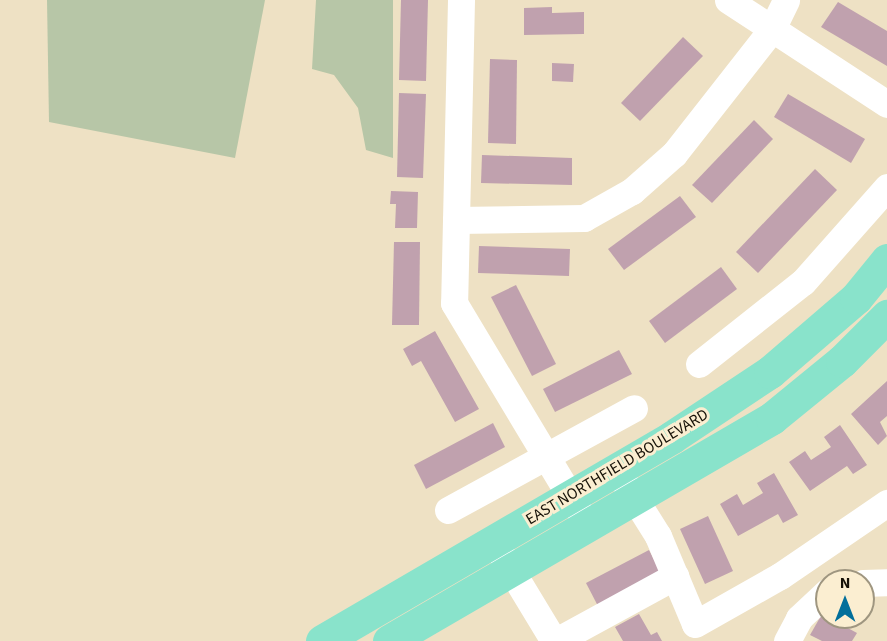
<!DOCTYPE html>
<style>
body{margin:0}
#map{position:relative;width:887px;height:641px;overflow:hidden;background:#eee1c4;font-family:"Source Sans 3",sans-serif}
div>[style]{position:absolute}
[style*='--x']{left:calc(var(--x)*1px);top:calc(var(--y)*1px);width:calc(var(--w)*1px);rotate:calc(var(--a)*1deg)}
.green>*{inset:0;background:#b7c6a7}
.building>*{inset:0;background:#c0a1ae}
.minor>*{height:27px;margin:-13.5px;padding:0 13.5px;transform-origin:13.5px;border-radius:13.5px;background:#fff}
.major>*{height:33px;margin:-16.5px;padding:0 16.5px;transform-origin:16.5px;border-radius:16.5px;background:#89e3cb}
span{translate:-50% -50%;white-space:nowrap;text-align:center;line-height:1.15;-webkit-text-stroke:6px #fbeed1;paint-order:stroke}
.street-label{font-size:16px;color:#161107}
.north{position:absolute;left:815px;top:569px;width:60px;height:60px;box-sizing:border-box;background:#fbeed1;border:2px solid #9f9680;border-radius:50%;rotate:0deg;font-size:16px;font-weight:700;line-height:24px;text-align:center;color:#161107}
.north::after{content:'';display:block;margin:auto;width:21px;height:27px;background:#026f9b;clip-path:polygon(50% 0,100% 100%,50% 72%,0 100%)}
</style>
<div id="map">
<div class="green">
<i style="clip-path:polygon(47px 0,265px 0,235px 158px,49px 122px)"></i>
<i style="clip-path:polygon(316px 0,393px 0,393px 158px,366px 150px,358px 108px,334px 75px,312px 69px)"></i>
</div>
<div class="building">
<i style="clip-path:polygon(401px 0,428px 0,426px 81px,399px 80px)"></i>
<i style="clip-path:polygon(838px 2px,887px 31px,887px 66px,821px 27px)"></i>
<i style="clip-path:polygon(552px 7px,552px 13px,584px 12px,584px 34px,524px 35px,524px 8px)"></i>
<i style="clip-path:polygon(683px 37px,703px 56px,640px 121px,621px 103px)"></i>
<i style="clip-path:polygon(490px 59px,517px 60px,516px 144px,488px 143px)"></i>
<i style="clip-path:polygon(552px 63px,574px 64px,573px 82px,552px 81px)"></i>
<i style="clip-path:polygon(399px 93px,426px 94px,423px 178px,397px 177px)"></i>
<i style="clip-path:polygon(788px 94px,865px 139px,851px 163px,774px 117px)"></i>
<i style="clip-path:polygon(754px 120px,773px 139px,712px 203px,692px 185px)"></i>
<i style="clip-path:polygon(482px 155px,572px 158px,572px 185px,481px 183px)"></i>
<i style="clip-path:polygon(815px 169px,837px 190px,758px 273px,736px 252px)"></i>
<i style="clip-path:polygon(391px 191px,418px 192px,417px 228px,395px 228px,396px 204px,390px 204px)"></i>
<i style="clip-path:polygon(680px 196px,696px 217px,624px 270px,608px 249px)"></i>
<i style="clip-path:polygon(394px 242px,420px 242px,419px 325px,392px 325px)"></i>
<i style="clip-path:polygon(479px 246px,570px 249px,569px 276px,478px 273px)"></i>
<i style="clip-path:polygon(721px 267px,737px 289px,665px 343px,649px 321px)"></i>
<i style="clip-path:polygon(516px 285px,556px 364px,532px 376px,491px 297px)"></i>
<i style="clip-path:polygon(435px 331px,479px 409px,455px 422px,421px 361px,412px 366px,403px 349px)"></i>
<i style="clip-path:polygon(619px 350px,632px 374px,555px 412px,543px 389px)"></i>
<i style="clip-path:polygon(887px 381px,887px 416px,880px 422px,887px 436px,878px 445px,851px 414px)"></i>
<i style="clip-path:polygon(493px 423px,505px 447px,426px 489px,414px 465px)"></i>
<i style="clip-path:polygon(840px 425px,867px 465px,853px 474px,847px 466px,810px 491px,789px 462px,805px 451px,811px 460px,831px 447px,824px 437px)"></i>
<i style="clip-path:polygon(774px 473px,798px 515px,783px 523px,778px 514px,738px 536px,720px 504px,737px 494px,743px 505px,763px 493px,757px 483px)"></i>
<i style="clip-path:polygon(708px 516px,733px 571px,705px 584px,680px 529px)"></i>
<i style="clip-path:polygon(649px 550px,662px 575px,599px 608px,586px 583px)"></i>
<i style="clip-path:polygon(639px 614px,651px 635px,657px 632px,662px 641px,623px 641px,615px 627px)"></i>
<i style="clip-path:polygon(822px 614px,857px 633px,852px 641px,822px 641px,810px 635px)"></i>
</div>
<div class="minor">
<i style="--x:461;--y:0;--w:303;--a:91.3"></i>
<i style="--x:454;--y:303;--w:246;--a:59"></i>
<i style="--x:728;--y:0;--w:190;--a:33.2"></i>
<i style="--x:456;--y:220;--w:128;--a:-0.9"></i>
<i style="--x:584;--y:218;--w:55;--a:-29.4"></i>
<i style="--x:632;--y:191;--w:56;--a:-41.4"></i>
<i style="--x:674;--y:154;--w:159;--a:-51.9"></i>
<i style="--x:772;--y:29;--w:32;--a:-64"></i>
<i style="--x:699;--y:364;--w:132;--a:-38.3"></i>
<i style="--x:803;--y:282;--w:127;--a:-48.5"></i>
<i style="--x:616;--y:469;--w:79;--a:57.9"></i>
<i style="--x:658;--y:536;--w:95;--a:67.2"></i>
<i style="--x:695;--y:624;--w:98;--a:-29.5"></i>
<i style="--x:780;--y:576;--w:130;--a:-34.3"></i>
<i style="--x:448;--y:510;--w:212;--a:-28.7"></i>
<i style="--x:500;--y:552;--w:104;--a:58.8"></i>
<i style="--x:863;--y:583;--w:24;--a:-2"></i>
<i style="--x:556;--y:641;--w:136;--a:-28.6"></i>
<i style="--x:787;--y:641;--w:26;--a:-62"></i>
<i style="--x:799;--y:618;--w:38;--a:-43"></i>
</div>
<div class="major">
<i style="--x:322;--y:641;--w:405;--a:-30.2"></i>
<i style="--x:672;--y:437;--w:118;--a:-33.6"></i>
<i style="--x:770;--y:372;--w:113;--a:-40.7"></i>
<i style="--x:856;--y:298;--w:49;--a:-50.8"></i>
<i style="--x:389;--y:641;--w:443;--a:-30.2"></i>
<i style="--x:772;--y:418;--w:90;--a:-39.2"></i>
<i style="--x:842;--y:361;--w:64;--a:-45"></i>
</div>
<div class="street-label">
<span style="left:617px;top:467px;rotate:-31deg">EAST NORTHFIELD BOULEVARD</span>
</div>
<div class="north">N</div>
</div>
